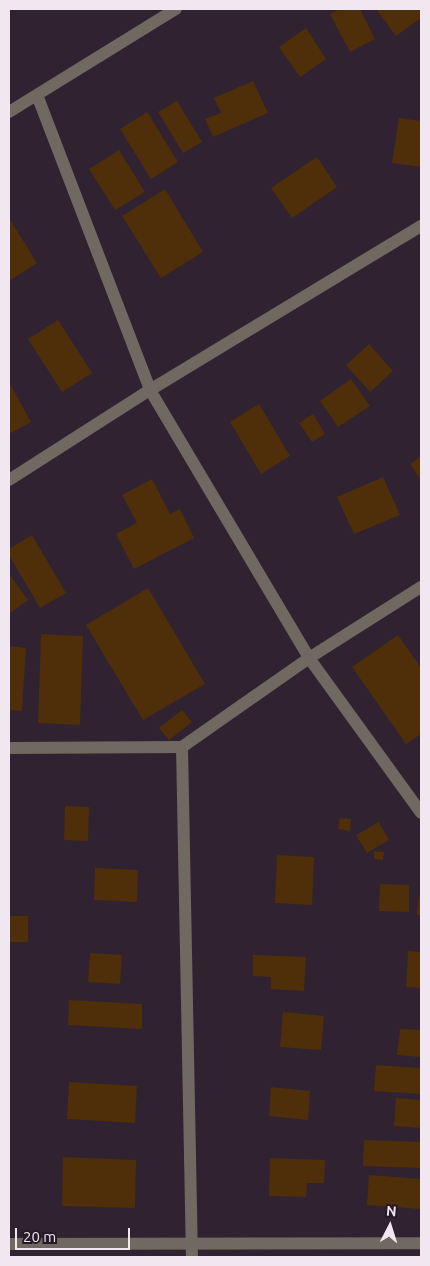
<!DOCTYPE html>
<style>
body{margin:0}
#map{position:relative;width:430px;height:1266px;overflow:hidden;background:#302230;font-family:Ubuntu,sans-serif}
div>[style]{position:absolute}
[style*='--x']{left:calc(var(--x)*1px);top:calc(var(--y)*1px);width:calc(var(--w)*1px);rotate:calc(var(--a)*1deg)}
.building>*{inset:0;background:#4e2f0a}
.minor>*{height:12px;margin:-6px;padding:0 6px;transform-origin:6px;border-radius:6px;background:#6f6961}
span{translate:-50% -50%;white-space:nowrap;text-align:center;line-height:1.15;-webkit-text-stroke:5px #261926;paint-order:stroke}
.frame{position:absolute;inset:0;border:10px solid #f0e7f0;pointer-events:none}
.north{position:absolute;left:365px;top:1201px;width:50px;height:50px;-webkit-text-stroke:4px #261926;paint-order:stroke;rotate:5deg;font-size:14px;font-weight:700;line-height:20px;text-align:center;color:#f0e7f0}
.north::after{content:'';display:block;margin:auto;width:18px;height:22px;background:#f0e7f0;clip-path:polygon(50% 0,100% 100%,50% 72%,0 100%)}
.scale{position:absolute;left:15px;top:1228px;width:115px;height:22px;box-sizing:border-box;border:2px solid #f0e7f0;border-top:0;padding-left:6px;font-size:15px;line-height:18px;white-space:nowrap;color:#f0e7f0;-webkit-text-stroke:4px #261926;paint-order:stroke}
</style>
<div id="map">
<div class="building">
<i style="clip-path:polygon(340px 9px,360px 9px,375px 39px,350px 52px,330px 14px)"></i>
<i style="clip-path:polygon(376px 9px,421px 9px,421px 18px,396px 36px)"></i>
<i style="clip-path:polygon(306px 28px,326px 59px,300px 77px,279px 47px)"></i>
<i style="clip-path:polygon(253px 81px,268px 113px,213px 137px,205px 119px,221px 113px,214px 98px)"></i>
<i style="clip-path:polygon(177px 101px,202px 142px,183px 153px,158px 112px)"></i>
<i style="clip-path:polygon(147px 112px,178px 162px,151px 179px,120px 129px)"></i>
<i style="clip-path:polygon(399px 118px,421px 121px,421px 167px,392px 163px)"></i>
<i style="clip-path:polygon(119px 150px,145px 192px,115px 210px,89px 169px)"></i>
<i style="clip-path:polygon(317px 157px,337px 187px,292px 218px,271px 188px)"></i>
<i style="clip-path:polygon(165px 189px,203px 252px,161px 278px,122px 216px)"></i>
<i style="clip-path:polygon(9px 218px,37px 263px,9px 281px)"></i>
<i style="clip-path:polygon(58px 320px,92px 373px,62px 392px,28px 339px)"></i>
<i style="clip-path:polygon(369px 344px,393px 371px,370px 392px,346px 365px)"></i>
<i style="clip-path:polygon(351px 379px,370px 406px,338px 427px,320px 401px)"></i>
<i style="clip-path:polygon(9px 382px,31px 422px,9px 434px)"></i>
<i style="clip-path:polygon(259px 404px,290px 456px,261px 474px,230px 422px)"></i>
<i style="clip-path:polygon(313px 414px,325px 434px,312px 442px,299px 423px)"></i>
<i style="clip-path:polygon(421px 456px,421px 480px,410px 464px)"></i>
<i style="clip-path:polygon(383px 477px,400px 515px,354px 534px,337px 497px)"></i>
<i style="clip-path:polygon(152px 479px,170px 514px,180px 509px,194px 538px,134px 569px,116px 534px,137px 523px,122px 495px)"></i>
<i style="clip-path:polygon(32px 535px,66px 593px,40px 608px,9px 555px,9px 549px)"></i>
<i style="clip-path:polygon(9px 574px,28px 600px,9px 614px)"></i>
<i style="clip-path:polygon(148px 588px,205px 684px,143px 720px,86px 625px)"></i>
<i style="clip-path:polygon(41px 634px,83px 636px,80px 725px,38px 723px)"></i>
<i style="clip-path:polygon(398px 635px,421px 668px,421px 734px,406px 744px,352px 667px)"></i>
<i style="clip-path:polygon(9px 646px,26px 648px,22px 711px,9px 710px)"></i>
<i style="clip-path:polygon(182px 710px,192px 722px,169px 740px,159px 728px)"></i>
<i style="clip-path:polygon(65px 806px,89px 807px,88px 841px,64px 840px)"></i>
<i style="clip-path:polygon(340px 818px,351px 819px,350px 831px,338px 829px)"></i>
<i style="clip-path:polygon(379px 822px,389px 840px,367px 853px,356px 835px)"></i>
<i style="clip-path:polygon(374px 851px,384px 852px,383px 860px,374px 859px)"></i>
<i style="clip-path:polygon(277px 855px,314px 857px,312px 905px,275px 903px)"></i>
<i style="clip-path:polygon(95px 868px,138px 870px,137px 902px,94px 900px)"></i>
<i style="clip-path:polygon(380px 884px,409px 885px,409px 912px,379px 911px)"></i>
<i style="clip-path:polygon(419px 896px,421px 897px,421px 915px,417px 915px)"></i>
<i style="clip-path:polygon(9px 916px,28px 916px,28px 942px,9px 942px)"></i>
<i style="clip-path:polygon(408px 951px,421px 952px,421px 988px,406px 987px)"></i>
<i style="clip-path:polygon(90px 953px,122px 955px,120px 984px,88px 982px)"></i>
<i style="clip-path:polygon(253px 955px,306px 957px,304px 991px,271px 989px,271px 977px,253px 976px)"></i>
<i style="clip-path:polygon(69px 1000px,142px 1004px,142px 1029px,68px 1025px)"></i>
<i style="clip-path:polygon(283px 1012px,324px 1016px,321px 1050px,280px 1047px)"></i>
<i style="clip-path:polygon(400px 1029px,421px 1030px,421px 1057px,397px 1055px)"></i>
<i style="clip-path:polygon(376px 1065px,421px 1068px,421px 1094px,374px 1091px)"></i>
<i style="clip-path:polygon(69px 1082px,137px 1086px,135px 1123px,67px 1119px)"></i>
<i style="clip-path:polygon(271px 1087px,310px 1091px,308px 1120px,269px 1116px)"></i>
<i style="clip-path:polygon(396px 1098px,421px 1100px,421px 1128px,394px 1126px)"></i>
<i style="clip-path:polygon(364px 1140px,421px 1142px,421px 1168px,363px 1166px)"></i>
<i style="clip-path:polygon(63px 1157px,136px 1160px,135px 1208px,62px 1206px)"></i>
<i style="clip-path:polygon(270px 1158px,325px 1160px,324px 1183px,307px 1183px,306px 1197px,269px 1196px)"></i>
<i style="clip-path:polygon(369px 1175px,421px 1179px,421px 1209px,367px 1205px)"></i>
</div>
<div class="minor">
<i style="--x:37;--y:95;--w:316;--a:69"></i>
<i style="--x:150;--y:390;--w:312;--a:59.3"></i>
<i style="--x:309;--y:658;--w:191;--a:54.1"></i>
<i style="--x:9;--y:112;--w:196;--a:-31.7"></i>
<i style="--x:9;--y:480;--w:167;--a:-32.6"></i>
<i style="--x:150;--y:390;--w:317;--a:-31.2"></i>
<i style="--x:182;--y:747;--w:510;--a:88.88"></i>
<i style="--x:9;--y:748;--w:173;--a:-0.3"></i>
<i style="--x:182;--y:747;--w:155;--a:-35"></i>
<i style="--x:309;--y:658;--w:133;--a:-32.4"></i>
<i style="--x:9;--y:1244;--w:412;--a:-0.1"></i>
</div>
<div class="frame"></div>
<div class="north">N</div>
<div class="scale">20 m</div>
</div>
